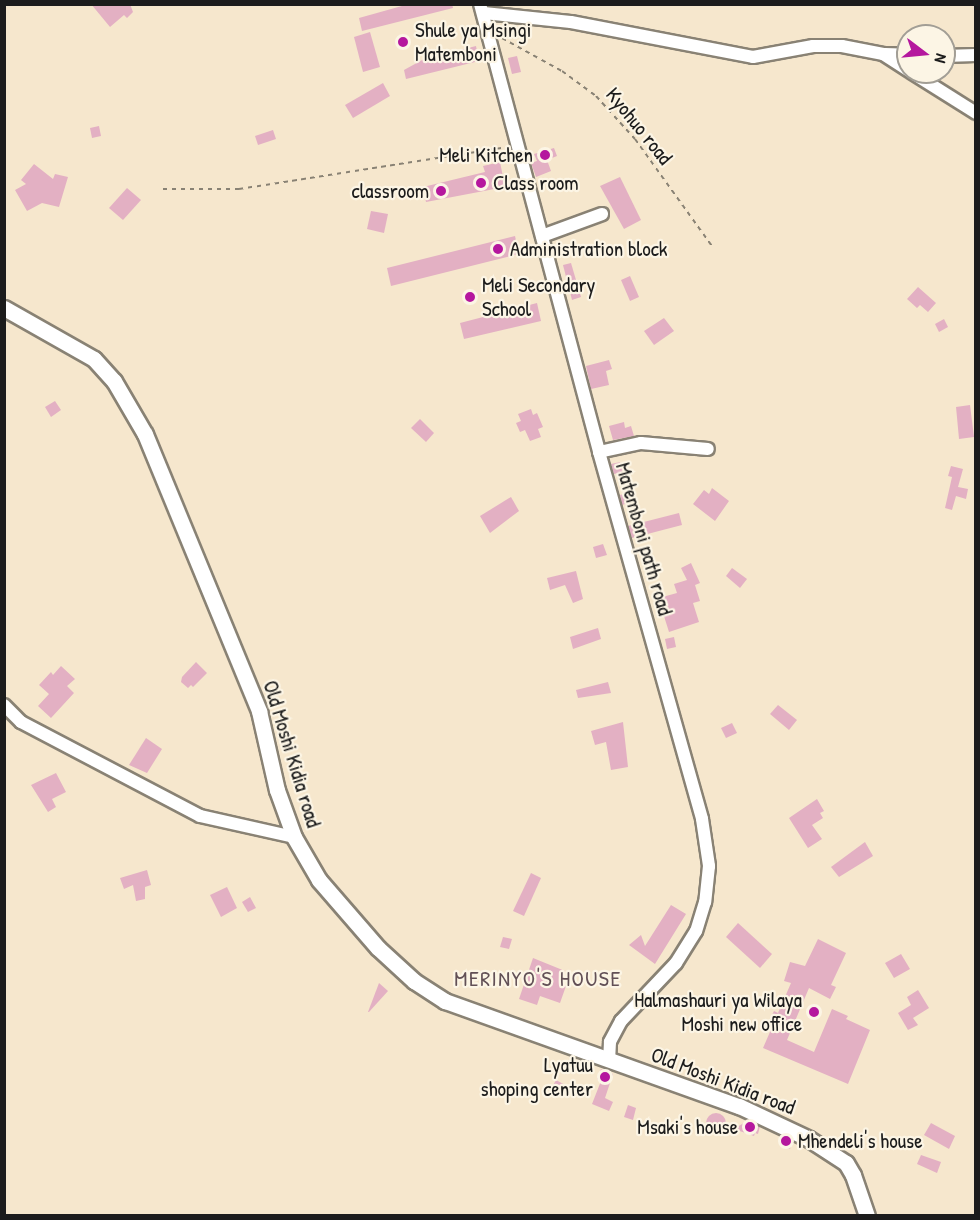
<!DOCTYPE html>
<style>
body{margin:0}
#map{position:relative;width:980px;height:1220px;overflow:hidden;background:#f6e7cd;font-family:"Patrick Hand",sans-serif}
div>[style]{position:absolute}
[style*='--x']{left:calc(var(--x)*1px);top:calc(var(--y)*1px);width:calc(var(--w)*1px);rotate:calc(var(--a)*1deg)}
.building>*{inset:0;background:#e3b0c3}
.round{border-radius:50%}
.path>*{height:2px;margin-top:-1px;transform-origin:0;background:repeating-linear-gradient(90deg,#898274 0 4.5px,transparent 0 9px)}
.roads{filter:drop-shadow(2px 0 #898274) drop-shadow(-2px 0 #898274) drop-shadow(0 2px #898274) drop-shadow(0 -2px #898274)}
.minor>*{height:12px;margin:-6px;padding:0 6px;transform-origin:6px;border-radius:6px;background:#fff}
.tertiary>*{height:15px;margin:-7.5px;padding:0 7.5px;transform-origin:7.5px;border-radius:7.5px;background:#fff}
.dots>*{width:16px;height:16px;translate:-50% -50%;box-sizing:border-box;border:3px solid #fcf5e5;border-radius:50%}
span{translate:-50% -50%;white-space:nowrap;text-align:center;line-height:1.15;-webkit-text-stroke:4.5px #fcf5e5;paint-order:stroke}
.poi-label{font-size:21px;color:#1c1c1c}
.left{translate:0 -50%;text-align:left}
.right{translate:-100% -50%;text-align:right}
.street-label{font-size:21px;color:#1c1c1c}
.neighbourhood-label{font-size:22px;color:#625056;letter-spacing:1.5px}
.frame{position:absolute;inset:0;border:6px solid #1c1c1c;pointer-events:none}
.north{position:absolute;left:896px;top:24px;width:60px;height:60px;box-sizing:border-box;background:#fcf5e5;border:2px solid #a29e95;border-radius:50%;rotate:106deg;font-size:16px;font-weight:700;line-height:24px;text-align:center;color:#1c1c1c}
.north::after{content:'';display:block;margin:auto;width:21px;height:27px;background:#b5179e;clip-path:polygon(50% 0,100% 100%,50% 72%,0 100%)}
</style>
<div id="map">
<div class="building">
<i style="clip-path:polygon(91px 4px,130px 4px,133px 12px,127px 18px,124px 15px,110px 27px)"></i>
<i style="clip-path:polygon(409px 4px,452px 4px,453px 8px,362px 31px,359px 18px)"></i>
<i style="clip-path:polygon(370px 32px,380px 67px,363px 72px,354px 37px)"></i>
<i style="clip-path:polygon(476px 46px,479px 61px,406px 79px,404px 70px,424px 59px)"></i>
<i style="clip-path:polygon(517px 56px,521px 72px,512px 74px,508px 58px)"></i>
<i style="clip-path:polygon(383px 83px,390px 96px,353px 118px,345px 105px)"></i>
<i style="clip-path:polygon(99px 126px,101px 136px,92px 138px,90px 128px)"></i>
<i style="clip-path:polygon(273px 130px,276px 139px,258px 145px,255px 136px)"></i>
<i style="clip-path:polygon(554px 148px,557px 156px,547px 160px,551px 171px,536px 177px,531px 163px,537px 161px,534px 154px)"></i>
<i style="clip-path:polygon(500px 162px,505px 187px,426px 202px,423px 187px,485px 172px,483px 166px)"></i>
<i style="clip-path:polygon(34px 164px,53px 179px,55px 174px,68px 177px,59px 207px,42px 203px,27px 211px,15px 190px,26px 184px,21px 180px)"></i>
<i style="clip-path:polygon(620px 177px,641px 220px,624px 229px,600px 186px)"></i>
<i style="clip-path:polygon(127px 188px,141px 200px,123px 220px,109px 208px)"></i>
<i style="clip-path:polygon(371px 211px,388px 214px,384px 233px,367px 229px)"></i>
<i style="clip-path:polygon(515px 236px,519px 254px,391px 286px,387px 268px)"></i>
<i style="clip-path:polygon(571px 263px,581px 297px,572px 300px,563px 265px)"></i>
<i style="clip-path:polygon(630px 276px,639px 297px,630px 301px,621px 280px)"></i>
<i style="clip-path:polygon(918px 287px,936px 303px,928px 312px,920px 305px,917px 308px,907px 299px)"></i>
<i style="clip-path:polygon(537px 303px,541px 321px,464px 339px,460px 323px)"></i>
<i style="clip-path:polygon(664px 318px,674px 331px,654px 345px,644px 331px)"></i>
<i style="clip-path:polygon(944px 319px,948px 327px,939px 332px,935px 324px)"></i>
<i style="clip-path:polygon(609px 360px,612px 369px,606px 371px,609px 385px,591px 389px,586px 366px)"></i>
<i style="clip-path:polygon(55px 401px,61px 410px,51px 417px,45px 407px)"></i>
<i style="clip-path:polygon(970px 405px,974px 437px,959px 439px,956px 407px)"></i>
<i style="clip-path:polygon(531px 409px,533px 415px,537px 413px,543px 427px,538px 429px,541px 437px,530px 441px,525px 430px,520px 432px,516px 423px,521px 421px,518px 414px)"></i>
<i style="clip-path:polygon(420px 419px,434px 433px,426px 442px,411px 428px)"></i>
<i style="clip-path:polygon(624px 422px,625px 428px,631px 426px,634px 436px,613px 440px,609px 426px)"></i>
<i style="clip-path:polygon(620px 462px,623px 472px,614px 474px,611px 464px)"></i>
<i style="clip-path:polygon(951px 466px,963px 469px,958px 487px,968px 489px,966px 499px,956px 496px,952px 510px,945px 508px,952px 477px,948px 476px)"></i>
<i style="clip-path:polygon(712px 488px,729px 501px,715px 521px,693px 504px,704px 490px,709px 494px)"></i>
<i style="clip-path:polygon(628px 493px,631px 502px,622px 505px,620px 495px)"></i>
<i style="clip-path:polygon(511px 497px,519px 511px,490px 533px,480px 516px)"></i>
<i style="clip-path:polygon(679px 513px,682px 525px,632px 538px,628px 526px)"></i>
<i style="clip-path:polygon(603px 544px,607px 555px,596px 558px,593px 547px)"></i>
<i style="clip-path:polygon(691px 563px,700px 583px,695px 585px,700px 601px,693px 603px,699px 622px,669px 632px,663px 613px,659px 614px,655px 599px,677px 593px,674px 584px,687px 580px,681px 568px)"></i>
<i style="clip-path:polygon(732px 568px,747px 579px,740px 588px,726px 576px)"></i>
<i style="clip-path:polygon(576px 571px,583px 599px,573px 603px,565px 585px,550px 590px,547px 578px)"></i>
<i style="clip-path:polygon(598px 628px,601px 639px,573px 649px,570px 637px)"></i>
<i style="clip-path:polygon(674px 637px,676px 647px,667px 649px,665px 639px)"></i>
<i style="clip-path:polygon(196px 662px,207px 673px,193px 687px,191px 685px,188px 688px,181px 682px,182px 677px)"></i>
<i style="clip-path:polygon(61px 666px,75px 679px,67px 686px,74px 693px,51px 718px,38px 706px,49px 694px,39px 685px,51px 672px,53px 675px)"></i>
<i style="clip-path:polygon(608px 682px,611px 693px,578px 698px,576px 690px)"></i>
<i style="clip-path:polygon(778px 705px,797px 720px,789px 730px,770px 714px)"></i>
<i style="clip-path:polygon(623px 722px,628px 767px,611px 770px,606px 742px,595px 745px,591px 731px)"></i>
<i style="clip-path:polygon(732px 723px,737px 733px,726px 738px,721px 728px)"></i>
<i style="clip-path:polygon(146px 738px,162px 749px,147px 773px,129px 765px)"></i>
<i style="clip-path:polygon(56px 773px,66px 792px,52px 799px,56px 807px,48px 812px,31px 785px)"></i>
<i style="clip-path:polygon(817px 799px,824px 811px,820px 813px,823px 818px,812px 825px,822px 839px,808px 848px,789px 818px)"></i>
<i style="clip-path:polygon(865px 842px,873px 856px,839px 877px,831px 867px)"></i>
<i style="clip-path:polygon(147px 870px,151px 885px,145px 887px,145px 899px,136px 901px,133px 885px,124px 889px,120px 878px)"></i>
<i style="clip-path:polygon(531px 873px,541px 878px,524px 916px,513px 911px)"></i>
<i style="clip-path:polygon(227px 887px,237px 908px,221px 917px,210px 895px)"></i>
<i style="clip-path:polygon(250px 897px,256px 908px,248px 912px,242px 902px)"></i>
<i style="clip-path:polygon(671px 905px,686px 914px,655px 964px,629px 945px,641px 935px,645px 946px)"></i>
<i style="clip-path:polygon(738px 923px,772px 954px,760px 968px,726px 937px)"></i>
<i style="clip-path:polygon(503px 937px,512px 939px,509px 949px,500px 947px)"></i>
<i style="clip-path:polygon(818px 939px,846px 953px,831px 985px,836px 987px,830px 999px,809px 988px,787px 1040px,814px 1052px,832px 1009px,848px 1016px,846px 1019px,870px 1030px,848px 1084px,763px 1048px,773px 1025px,768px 1023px,774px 1011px,778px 1013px,791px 983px,784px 981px,790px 962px,805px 966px)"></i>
<i style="clip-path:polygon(901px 954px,910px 969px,894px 978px,885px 963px)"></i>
<i style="clip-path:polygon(533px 958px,565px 971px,561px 984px,566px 986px,560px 1003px,540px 996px,537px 1005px,519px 999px)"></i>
<i style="clip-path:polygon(379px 983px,388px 991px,369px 1012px,368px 1012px)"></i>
<i style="clip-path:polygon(918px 990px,929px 1008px,913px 1018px,918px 1025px,908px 1030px,898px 1013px,911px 1005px,907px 997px)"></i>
<i style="clip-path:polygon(601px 1069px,613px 1074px,605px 1098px,613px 1102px,609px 1111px,592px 1104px,601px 1081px,597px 1079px)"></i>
<i style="clip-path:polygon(556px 1080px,567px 1086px,562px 1097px,550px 1091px)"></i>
<i style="clip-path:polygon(628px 1105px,636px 1108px,633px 1120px,624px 1117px)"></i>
<i class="round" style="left:706px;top:1113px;width:20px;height:20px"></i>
<i style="clip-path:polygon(747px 1121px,760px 1126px,758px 1134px,755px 1133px,754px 1136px,734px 1129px)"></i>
<i style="clip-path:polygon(931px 1123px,955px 1136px,949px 1149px,924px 1135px)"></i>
<i style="clip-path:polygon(784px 1138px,792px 1142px,790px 1149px,781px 1146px)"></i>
<i style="clip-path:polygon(921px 1155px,941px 1162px,937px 1173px,917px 1164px)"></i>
</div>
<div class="path">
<i style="--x:502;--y:38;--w:68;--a:28.8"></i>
<i style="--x:562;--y:71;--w:42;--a:36.3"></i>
<i style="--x:596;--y:96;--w:58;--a:47.8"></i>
<i style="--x:635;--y:139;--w:132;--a:54.3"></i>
<i style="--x:163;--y:189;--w:76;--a:0"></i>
<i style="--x:239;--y:189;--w:272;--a:-8.9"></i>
</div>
<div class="roads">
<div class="minor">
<i style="--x:480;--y:4;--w:464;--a:75.1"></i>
<i style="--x:599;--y:452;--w:381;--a:74.3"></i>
<i style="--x:702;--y:819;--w:48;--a:81.5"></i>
<i style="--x:709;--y:866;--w:36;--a:96"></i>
<i style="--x:705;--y:902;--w:30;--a:107"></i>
<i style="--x:696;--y:931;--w:38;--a:122"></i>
<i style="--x:676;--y:963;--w:80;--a:133.5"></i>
<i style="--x:621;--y:1021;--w:24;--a:118"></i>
<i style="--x:610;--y:1042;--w:19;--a:93"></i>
<i style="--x:484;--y:13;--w:87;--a:5.9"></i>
<i style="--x:571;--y:22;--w:185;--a:10.9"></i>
<i style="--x:753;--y:57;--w:61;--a:-10.4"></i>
<i style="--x:813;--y:46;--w:29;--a:0"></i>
<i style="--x:842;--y:46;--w:42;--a:11"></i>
<i style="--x:883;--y:54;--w:30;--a:33"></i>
<i style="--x:885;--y:54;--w:23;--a:2"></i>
<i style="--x:944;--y:56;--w:32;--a:-2"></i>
<i style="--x:911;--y:72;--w:77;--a:32.2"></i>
<i style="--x:542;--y:236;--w:64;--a:-20.1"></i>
<i style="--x:599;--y:452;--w:43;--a:-12.1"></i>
<i style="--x:641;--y:443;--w:67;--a:5.1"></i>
<i style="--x:4;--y:705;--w:24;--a:45"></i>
<i style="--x:21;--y:722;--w:202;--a:27.7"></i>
<i style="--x:200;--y:816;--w:96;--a:12.6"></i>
</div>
<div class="tertiary">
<i style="--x:4;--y:308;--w:103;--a:29.5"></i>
<i style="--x:94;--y:359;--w:30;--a:48"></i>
<i style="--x:114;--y:381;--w:61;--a:59.7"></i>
<i style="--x:145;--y:434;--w:300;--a:67.6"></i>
<i style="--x:259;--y:711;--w:81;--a:77.2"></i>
<i style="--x:277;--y:790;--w:50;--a:70.1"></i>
<i style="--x:294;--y:837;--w:50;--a:59.8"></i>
<i style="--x:319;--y:880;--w:90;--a:49.1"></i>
<i style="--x:378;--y:948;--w:49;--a:42.5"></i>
<i style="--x:414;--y:981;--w:37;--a:33"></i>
<i style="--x:445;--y:1001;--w:312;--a:19.7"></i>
<i style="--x:739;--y:1106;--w:77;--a:25.2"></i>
<i style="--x:809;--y:1139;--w:44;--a:33"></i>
<i style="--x:846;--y:1163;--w:14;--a:60"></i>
<i style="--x:853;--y:1175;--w:43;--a:71.1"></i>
</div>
</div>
<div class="dots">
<i style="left:403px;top:42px;background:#b5179e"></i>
<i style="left:545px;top:155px;background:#b5179e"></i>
<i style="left:481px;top:183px;background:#b5179e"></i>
<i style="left:441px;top:191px;background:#b5179e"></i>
<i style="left:498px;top:249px;background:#b5179e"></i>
<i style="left:470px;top:297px;background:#b5179e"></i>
<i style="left:814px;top:1012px;background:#b5179e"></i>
<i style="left:605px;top:1077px;background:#b5179e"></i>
<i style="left:750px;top:1127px;background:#b5179e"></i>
<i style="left:786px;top:1141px;background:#b5179e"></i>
</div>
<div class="poi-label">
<span class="left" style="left:415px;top:42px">Shule ya Msingi<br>Matemboni</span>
<span class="right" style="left:533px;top:155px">Meli Kitchen</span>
<span class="left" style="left:493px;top:183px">Class room</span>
<span class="right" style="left:429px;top:191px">classroom</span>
<span class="left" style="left:510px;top:249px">Administration block</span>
<span class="left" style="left:482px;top:297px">Meli Secondary<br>School</span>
<span class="right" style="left:802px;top:1012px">Halmashauri ya Wilaya<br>Moshi new office</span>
<span class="right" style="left:593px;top:1077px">Lyatuu<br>shoping center</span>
<span class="right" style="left:738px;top:1127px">Msaki's house</span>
<span class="left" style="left:798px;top:1141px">Mhendeli's house</span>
</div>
<div class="street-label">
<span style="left:639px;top:126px;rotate:51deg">Kyohuo road</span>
<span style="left:644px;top:539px;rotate:74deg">Matemboni path road</span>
<span style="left:292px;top:754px;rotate:73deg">Old Moshi Kidia road</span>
<span style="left:723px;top:1081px;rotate:21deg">Old Moshi Kidia road</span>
</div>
<div class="neighbourhood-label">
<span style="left:538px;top:979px">MERINYO'S HOUSE</span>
</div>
<div class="frame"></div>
<div class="north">N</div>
</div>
